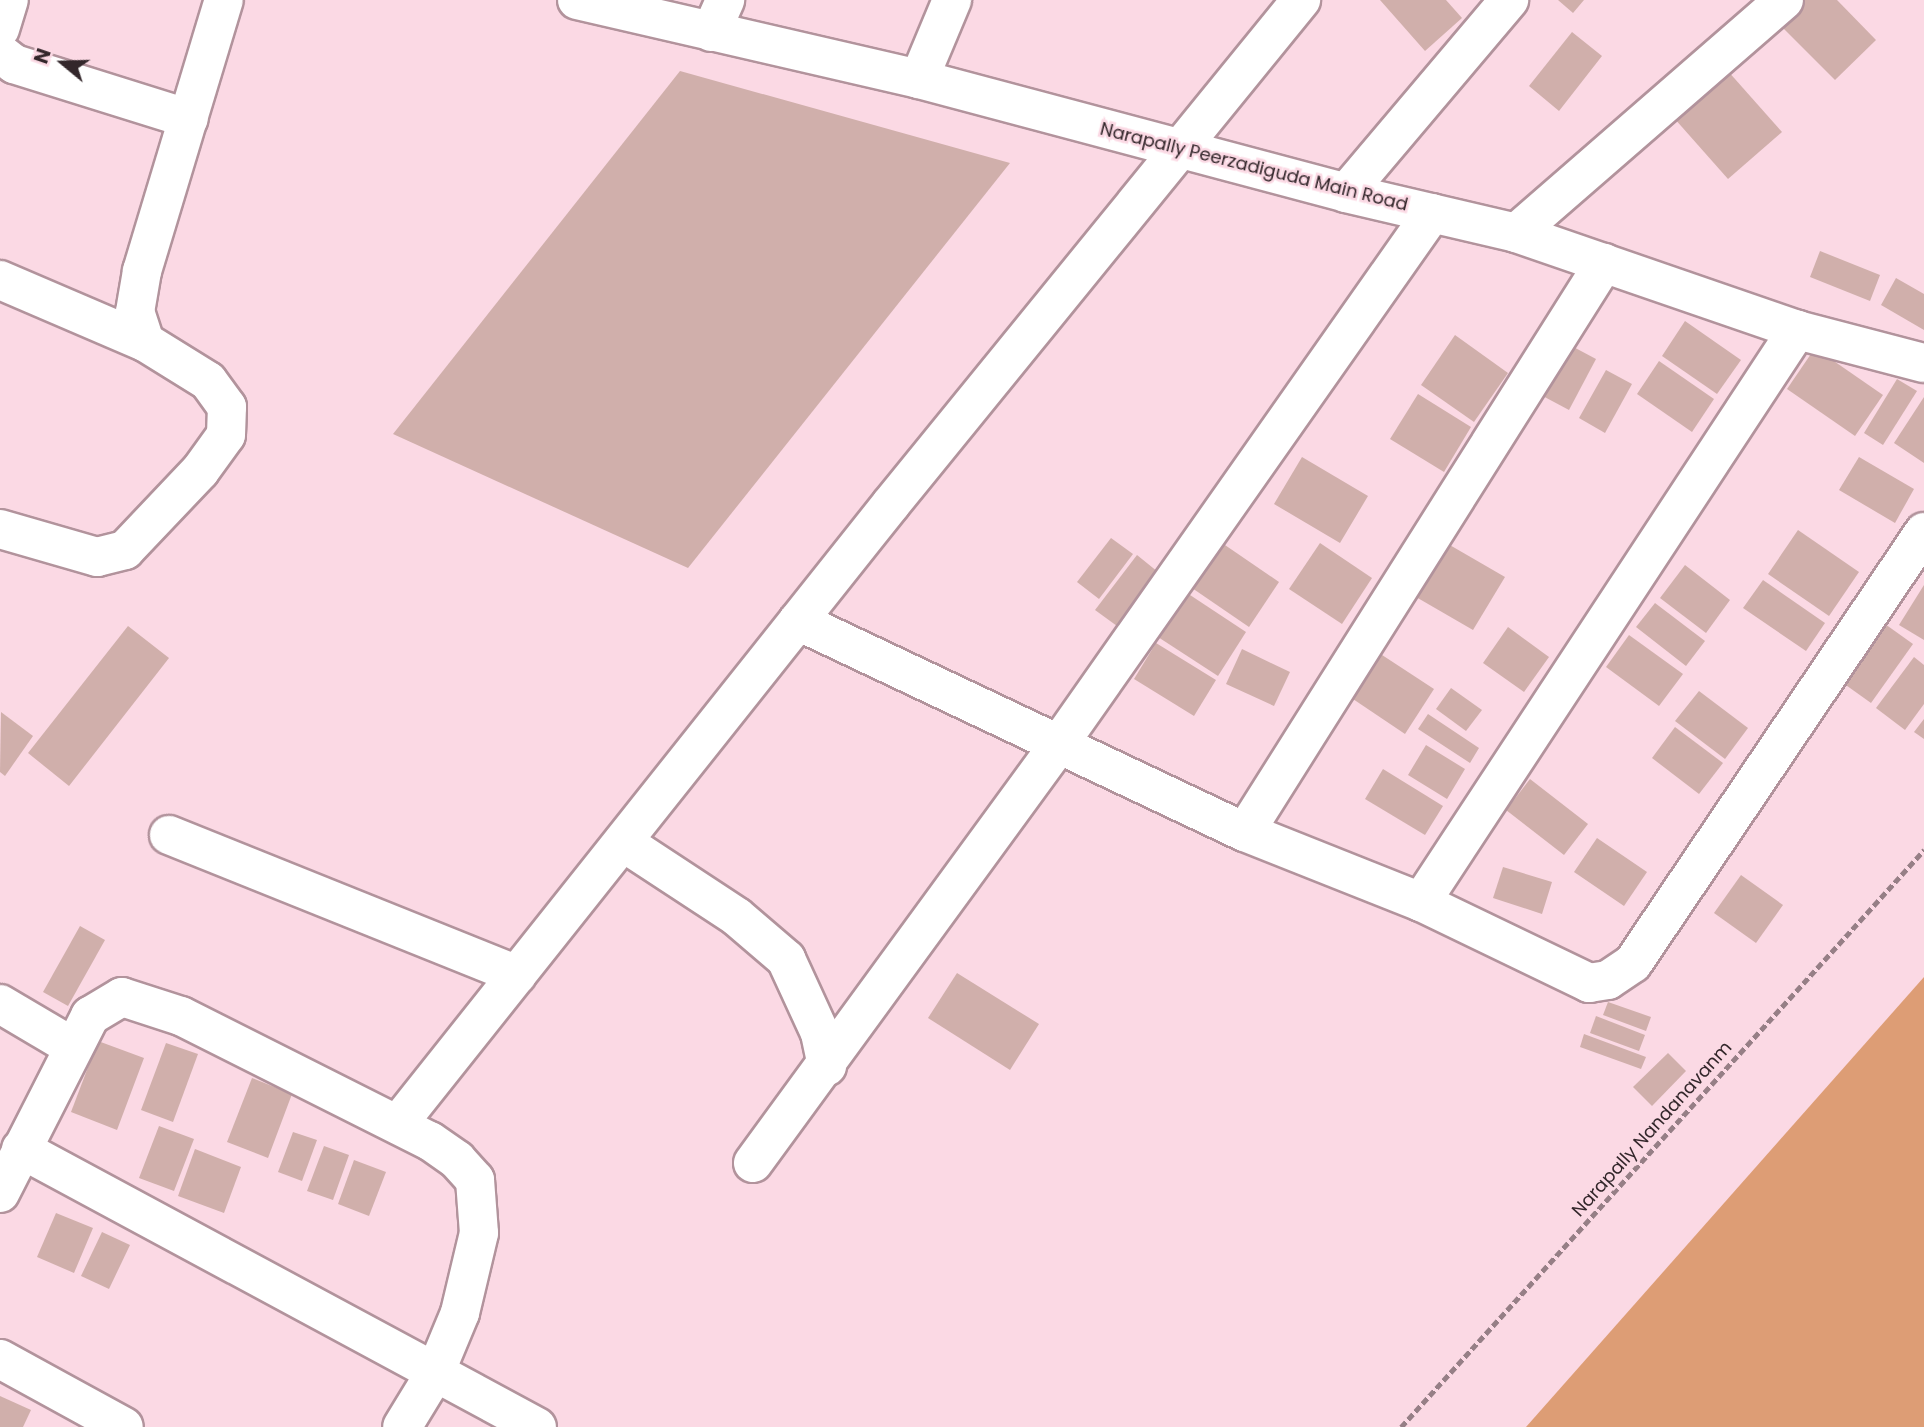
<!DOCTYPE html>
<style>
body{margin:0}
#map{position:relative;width:1924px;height:1427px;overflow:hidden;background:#fbd9e4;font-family:Poppins,sans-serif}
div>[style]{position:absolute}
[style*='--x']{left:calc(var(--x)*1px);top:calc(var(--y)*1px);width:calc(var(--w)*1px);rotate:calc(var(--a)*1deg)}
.forest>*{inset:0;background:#dd9d75}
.building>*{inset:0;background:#d0afab}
.path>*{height:4.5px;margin-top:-2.25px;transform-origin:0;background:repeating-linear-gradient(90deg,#967f86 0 7px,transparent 0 10.5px)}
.roads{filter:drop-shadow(2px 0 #b2939c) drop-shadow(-2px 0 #b2939c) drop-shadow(0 2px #b2939c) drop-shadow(0 -2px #b2939c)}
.minor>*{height:38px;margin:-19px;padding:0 19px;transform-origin:19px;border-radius:19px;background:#fff}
span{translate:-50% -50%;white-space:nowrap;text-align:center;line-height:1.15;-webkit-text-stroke:5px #fbd9e4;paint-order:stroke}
.street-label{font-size:18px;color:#33272b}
.north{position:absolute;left:28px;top:28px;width:70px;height:70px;-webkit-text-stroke:5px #fbd9e4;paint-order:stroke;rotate:289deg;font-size:19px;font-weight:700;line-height:28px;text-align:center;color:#33272b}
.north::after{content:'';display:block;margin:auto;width:24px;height:32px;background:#33272b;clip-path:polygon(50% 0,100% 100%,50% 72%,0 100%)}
</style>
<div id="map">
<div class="forest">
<i style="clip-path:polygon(1924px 977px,1924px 1427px,1526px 1427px)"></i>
</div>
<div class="building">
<i style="clip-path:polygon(1380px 0,1446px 0,1462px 18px,1425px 51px)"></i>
<i style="clip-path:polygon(1558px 0,1584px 0,1573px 13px)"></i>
<i style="clip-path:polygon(1803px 0,1837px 0,1876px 40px,1835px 80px,1779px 24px)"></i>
<i style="clip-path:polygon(1572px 32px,1602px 56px,1559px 111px,1529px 86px)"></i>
<i style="clip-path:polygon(1727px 70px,1782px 132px,1728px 179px,1674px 118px)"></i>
<i style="clip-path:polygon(680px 71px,1010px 163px,688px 568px,393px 434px)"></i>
<i style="clip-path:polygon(1820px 251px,1880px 275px,1870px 301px,1810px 277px)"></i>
<i style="clip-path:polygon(1896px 278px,1924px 294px,1924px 330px,1881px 305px)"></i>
<i style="clip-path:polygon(1685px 321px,1741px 360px,1717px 394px,1662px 356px)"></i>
<i style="clip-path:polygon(1455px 335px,1508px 373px,1474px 422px,1421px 385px)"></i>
<i style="clip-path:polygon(1566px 343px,1596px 359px,1569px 410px,1539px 394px)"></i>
<i style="clip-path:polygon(1815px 348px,1883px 395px,1855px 436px,1787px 389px)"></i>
<i style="clip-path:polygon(1659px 361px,1714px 399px,1692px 432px,1637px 394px)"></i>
<i style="clip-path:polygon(1606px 370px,1632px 384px,1605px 433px,1579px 418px)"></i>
<i style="clip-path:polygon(1897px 379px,1917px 391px,1883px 445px,1864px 433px)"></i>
<i style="clip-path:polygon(1418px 394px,1471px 427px,1444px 472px,1390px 439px)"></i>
<i style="clip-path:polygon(1924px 397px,1924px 463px,1894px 443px)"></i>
<i style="clip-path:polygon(1302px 457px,1368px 496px,1340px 543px,1274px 504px)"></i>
<i style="clip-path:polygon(1859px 457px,1914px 489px,1895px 523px,1839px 490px)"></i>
<i style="clip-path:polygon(1798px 530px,1859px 572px,1829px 616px,1768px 574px)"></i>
<i style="clip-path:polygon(1111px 538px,1133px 554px,1099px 599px,1077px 582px)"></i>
<i style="clip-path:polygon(1222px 543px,1279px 582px,1249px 627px,1192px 588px)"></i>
<i style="clip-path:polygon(1320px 543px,1372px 578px,1342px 624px,1289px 589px)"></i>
<i style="clip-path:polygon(1448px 544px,1505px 577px,1473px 630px,1416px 597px)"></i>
<i style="clip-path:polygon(1137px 555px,1158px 572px,1117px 626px,1095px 610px)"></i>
<i style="clip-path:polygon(1685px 565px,1730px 600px,1706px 633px,1660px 598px)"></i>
<i style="clip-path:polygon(1763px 580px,1825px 623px,1806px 651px,1743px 608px)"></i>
<i style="clip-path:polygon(1924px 585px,1924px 640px,1899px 625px)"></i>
<i style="clip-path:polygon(1187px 593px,1246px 632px,1218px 676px,1158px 637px)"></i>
<i style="clip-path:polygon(1655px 603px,1705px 641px,1686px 666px,1636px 627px)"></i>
<i style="clip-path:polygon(1878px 619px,1913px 644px,1871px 703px,1836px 678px)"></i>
<i style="clip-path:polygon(128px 626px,169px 658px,69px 786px,28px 753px)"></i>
<i style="clip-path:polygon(1508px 627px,1549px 657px,1524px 692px,1483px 663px)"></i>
<i style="clip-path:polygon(1629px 635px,1683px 674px,1659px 706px,1606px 667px)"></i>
<i style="clip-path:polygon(1156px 643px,1216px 680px,1194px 716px,1134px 679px)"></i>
<i style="clip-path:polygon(1242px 649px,1290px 672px,1274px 706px,1226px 684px)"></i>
<i style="clip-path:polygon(1379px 653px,1434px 689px,1405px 734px,1350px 697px)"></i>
<i style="clip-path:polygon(1914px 657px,1924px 665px,1924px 704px,1905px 730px,1876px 708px)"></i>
<i style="clip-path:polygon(1451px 688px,1482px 710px,1466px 731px,1436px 709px)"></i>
<i style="clip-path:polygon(1699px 691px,1748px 728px,1725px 759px,1675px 721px)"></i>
<i style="clip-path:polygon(1px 712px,33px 736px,5px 776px,0 772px)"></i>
<i style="clip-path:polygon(1428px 714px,1479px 748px,1470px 763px,1418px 729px)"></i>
<i style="clip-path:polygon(1924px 719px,1924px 739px,1914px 732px)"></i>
<i style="clip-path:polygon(1675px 727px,1723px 763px,1699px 794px,1652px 758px)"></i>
<i style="clip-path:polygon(1426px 745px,1465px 769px,1447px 799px,1408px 775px)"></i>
<i style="clip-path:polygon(1383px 769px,1443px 806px,1425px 835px,1365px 799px)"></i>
<i style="clip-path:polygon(1530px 779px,1588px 824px,1564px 855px,1506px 810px)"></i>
<i style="clip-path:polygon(1597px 838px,1647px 872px,1624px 906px,1574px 872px)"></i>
<i style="clip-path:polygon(1503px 867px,1552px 882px,1542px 914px,1493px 898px)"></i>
<i style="clip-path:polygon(1741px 875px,1783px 905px,1756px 943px,1714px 913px)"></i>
<i style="clip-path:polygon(80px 926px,105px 940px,68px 1006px,43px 992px)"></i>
<i style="clip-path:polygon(957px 973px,1039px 1024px,1010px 1070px,928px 1018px)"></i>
<i style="clip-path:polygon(1608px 1002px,1651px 1017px,1646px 1031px,1603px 1015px)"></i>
<i style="clip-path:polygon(1596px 1016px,1645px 1035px,1639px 1051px,1590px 1033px)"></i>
<i style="clip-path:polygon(1584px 1034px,1646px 1057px,1641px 1069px,1580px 1047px)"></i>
<i style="clip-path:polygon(98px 1041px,144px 1058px,117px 1130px,71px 1112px)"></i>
<i style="clip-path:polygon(166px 1043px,198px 1054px,173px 1122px,141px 1110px)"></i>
<i style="clip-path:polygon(1668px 1053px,1686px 1071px,1652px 1106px,1633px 1087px)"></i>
<i style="clip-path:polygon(252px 1078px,292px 1094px,268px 1158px,227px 1142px)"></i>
<i style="clip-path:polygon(159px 1126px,194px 1139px,174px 1191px,139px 1178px)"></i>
<i style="clip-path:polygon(293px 1132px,317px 1140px,302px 1181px,278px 1172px)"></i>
<i style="clip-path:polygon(324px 1146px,349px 1155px,333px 1200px,307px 1191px)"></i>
<i style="clip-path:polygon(195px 1149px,241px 1167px,224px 1213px,178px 1196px)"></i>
<i style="clip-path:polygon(354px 1160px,386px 1172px,369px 1216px,338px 1204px)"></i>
<i style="clip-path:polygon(56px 1213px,93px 1228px,74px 1273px,37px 1257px)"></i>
<i style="clip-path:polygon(102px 1232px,130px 1245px,109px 1289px,81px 1276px)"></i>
<i style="clip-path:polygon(0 1396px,31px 1410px,23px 1427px,0 1427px)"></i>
</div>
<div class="path">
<i style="--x:1401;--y:1427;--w:779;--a:-47.81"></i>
</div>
<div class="roads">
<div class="minor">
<i style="--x:577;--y:0;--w:351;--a:13"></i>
<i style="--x:919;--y:79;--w:442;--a:14.9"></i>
<i style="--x:1346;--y:193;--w:175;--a:13.2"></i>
<i style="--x:1516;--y:233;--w:297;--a:19"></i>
<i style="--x:1797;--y:330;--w:131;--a:14.6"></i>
<i style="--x:0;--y:29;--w:30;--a:-73"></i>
<i style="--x:711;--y:32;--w:35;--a:-66"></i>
<i style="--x:0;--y:53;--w:18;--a:38"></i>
<i style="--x:14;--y:64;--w:183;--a:17.4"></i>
<i style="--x:919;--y:79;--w:86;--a:-67.3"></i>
<i style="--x:1346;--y:193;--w:253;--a:-49.8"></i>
<i style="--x:1516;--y:233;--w:355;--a:-41"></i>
<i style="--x:0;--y:280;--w:158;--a:23.2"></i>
<i style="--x:0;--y:529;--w:101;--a:16.1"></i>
<i style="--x:97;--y:557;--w:29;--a:-14"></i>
<i style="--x:125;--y:550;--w:109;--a:-46.5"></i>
<i style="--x:200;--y:471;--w:44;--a:-54.2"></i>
<i style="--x:226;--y:435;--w:28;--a:-88"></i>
<i style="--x:227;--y:407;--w:32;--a:-126"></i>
<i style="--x:208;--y:381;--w:74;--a:-148.2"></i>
<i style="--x:145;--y:342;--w:32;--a:-108"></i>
<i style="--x:135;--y:312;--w:42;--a:-80.3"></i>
<i style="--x:142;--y:271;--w:283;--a:-73.2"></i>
<i style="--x:798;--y:621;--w:494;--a:25.3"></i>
<i style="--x:1245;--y:832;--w:189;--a:21.7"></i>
<i style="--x:1421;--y:902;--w:187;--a:25.7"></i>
<i style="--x:1589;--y:983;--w:19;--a:-9"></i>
<i style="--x:1608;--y:980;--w:30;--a:-34"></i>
<i style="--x:1633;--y:963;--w:520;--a:-55.97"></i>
<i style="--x:1245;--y:832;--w:673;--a:-57.75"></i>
<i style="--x:169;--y:835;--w:375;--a:21.9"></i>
<i style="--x:623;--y:842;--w:136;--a:33.3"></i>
<i style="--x:737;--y:917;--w:65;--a:40.6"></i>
<i style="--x:786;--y:959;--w:81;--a:65.3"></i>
<i style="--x:820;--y:1033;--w:34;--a:78"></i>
<i style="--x:1421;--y:902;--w:685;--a:-56.68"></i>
<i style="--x:0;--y:1004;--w:85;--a:30.5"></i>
<i style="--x:398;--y:1124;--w:792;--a:-51.51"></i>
<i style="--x:891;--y:504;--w:650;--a:-50.87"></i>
<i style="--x:21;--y:1149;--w:586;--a:28.31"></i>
<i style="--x:753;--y:1163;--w:519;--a:-53.86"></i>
<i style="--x:1059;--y:744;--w:649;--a:-54.91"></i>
<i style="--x:0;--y:1193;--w:199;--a:-63"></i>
<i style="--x:90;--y:1016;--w:37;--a:-31"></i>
<i style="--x:122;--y:997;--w:62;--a:17.9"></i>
<i style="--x:181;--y:1016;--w:279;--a:26.7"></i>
<i style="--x:430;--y:1141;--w:33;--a:35"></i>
<i style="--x:457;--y:1160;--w:27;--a:48"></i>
<i style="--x:475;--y:1180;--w:53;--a:85.7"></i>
<i style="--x:479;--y:1233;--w:82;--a:103.4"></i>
<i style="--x:460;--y:1313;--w:65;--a:112.6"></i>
<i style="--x:435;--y:1373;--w:63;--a:121.4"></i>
<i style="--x:0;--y:1359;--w:141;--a:28.7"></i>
</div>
</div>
<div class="street-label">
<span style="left:1254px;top:167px;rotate:14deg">Narapally Peerzadiguda Main Road</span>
<span style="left:1652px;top:1129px;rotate:-48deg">Narapally Nandanavanm</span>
</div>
<div class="north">N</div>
</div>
